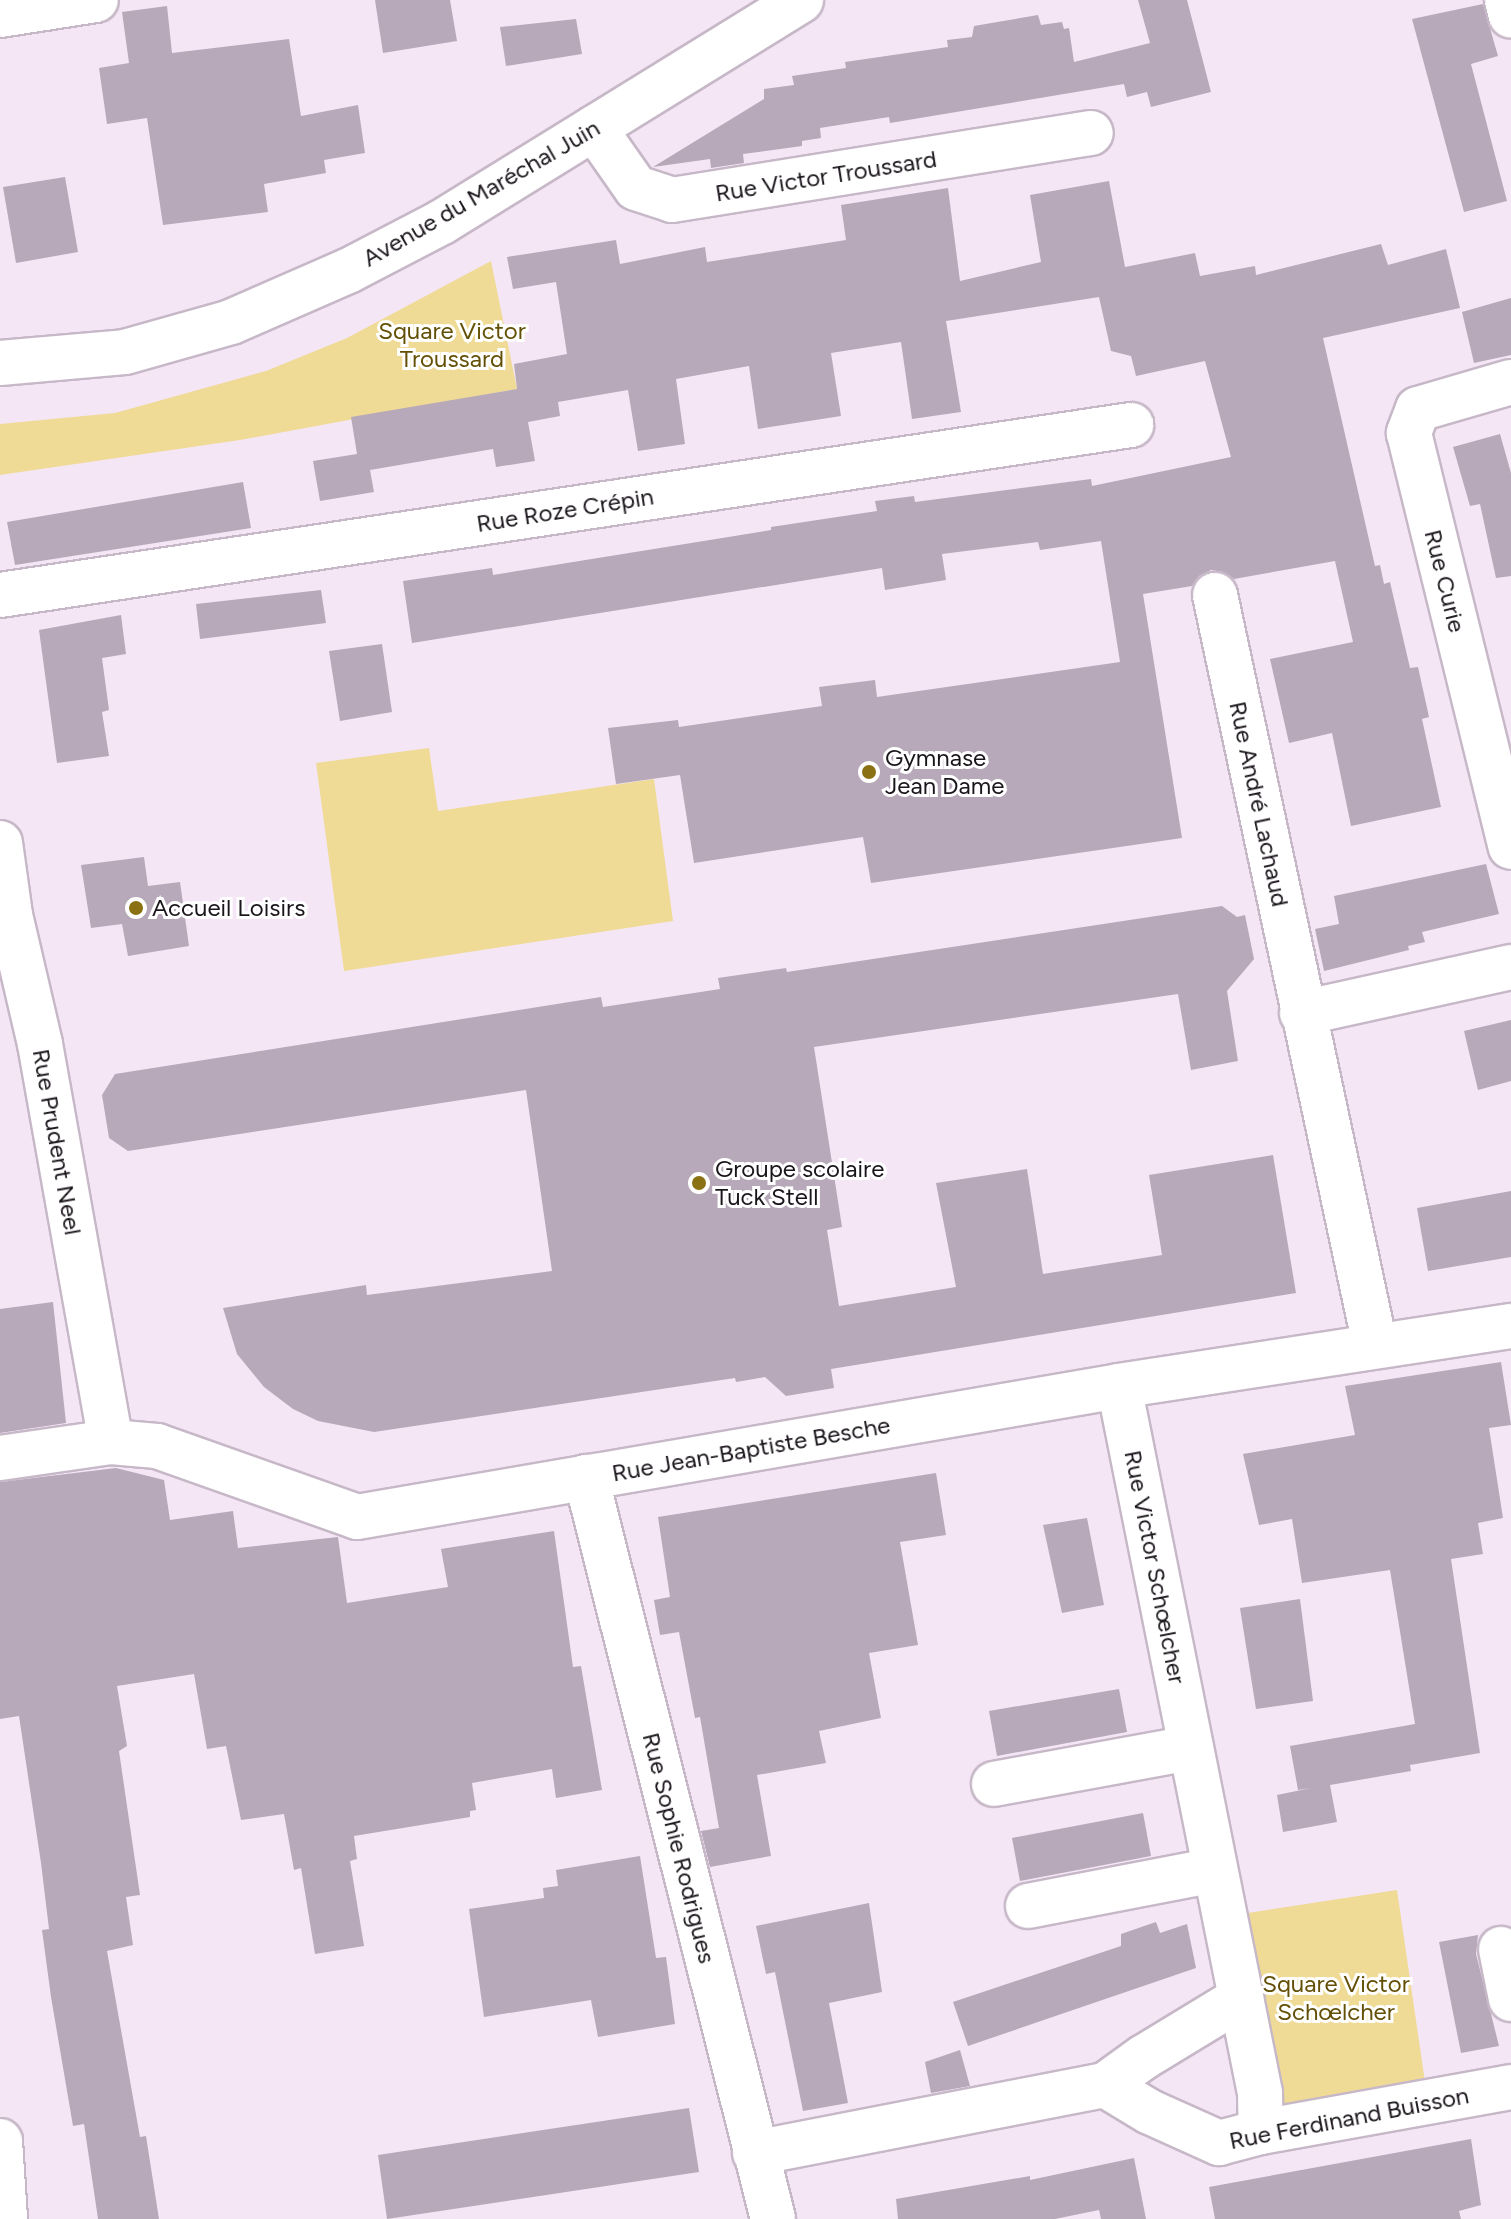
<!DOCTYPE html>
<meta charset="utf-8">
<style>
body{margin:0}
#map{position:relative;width:1511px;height:2219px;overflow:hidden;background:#f5e6f6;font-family:Figtree,sans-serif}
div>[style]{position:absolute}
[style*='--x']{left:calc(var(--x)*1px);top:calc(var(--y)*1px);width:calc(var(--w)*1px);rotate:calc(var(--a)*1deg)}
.green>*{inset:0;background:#efda96}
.building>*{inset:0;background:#b7a9b9}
.roads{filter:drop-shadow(2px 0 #c7b8c8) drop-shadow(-2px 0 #c7b8c8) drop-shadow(0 2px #c7b8c8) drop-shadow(0 -2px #c7b8c8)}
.minor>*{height:44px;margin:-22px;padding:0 22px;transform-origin:22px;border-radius:22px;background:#fff}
.major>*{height:44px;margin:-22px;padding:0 22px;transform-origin:22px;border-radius:22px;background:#fff}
.dots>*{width:22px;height:22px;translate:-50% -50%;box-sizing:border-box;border:4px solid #fff;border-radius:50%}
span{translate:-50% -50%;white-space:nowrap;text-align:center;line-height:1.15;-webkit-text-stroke:6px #fff;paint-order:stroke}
.street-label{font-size:24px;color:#1a151b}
.park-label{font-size:24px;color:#635006}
.poi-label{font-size:24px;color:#1a151b}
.left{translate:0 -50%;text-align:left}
</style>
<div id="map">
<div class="green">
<i style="clip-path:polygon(491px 261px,517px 389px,240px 440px,0 475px,0 424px,115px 413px,266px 371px,347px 338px)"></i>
<i style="clip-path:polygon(429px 748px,438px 811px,654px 779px,673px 921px,344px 971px,316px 763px)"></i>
<i style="clip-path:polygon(1397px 1890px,1425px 2082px,1276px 2105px,1248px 1913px)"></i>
</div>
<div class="building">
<i style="clip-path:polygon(375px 0,450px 0,457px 41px,383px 53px)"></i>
<i style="clip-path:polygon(1138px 0,1187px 0,1211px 92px,1151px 107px,1147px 92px,1127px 97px,1124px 84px,890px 123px,889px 117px,820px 128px,821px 138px,802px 141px,802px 146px,743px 154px,744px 163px,711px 168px,710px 159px,653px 167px,764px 99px,764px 89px,794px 85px,792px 76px,846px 68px,845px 62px,948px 47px,947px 40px,972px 37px,974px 26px,1038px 15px,1041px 25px,1062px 22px,1064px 29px,1069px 28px,1074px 62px,1150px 43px)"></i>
<i style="clip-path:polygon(1483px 4px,1498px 56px,1471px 64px,1507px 201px,1464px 212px,1412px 19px)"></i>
<i style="clip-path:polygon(167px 6px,172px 53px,289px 39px,301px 116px,358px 105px,365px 153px,324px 160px,326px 173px,264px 184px,268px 212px,163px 225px,147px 118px,107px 124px,99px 68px,129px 63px,122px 12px)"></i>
<i style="clip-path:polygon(576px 19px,582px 54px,506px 66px,500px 27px)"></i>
<i style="clip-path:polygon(65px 177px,78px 252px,16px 263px,3px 187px)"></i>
<i style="clip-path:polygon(1109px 181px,1125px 267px,1195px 253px,1200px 276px,1255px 266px,1256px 275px,1381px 244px,1388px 265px,1446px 249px,1460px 308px,1323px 338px,1375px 566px,1380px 565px,1384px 584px,1390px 582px,1410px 668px,1418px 667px,1429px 717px,1422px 719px,1441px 807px,1351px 826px,1332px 733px,1289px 743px,1270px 659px,1353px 642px,1335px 561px,1234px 579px,1223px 572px,1211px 570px,1199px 576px,1192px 586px,1143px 594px,1182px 838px,871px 883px,863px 837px,694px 863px,680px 775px,616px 784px,608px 728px,678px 720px,679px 727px,822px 706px,819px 687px,875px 680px,877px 697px,1120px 662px,1101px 541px,1040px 550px,1038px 542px,942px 554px,946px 580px,885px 590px,882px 568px,412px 643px,403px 581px,492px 568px,493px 575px,771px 530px,771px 527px,877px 511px,875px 501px,914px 496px,915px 502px,1091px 479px,1092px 486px,1231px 457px,1205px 361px,1136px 376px,1131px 356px,1111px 351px,1099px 297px,946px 321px,961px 412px,912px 419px,901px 342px,831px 353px,841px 416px,758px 429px,749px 366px,676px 379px,685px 444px,638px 451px,628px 390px,558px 402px,560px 416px,528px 422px,535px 461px,496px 467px,493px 449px,370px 470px,374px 492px,320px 501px,313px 461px,357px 454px,351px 417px,517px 389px,514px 364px,567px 354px,556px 282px,513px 289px,507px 257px,616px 240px,620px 264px,705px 247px,707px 262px,846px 240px,841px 205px,948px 188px,960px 281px,1041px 262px,1030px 195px)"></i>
<i style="clip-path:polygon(1511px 298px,1511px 355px,1474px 363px,1462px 312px)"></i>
<i style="clip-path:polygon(1500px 434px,1511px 473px,1511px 576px,1496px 578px,1480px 504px,1470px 506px,1453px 447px)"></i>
<i style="clip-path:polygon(243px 482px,251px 528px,15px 565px,7px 522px)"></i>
<i style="clip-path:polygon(321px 590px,326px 623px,200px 639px,196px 604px)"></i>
<i style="clip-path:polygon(121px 615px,126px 654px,102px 658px,109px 710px,102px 712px,109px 756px,57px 763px,39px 630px)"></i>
<i style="clip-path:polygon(382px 644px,392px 712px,340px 721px,329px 651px)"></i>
<i style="clip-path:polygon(144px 857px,148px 886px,180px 882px,189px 946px,128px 956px,122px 924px,91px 928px,81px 865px)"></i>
<i style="clip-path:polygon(1486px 864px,1499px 914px,1422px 932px,1425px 942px,1408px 946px,1409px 950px,1324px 971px,1315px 929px,1339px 924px,1334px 896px)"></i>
<i style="clip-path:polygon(1222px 906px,1237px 917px,1245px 915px,1254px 959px,1227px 991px,1238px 1061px,1191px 1070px,1178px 994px,814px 1047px,842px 1227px,827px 1230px,839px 1306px,956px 1287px,936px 1183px,1027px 1169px,1043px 1274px,1162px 1255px,1149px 1175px,1273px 1155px,1296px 1293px,831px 1369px,834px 1388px,786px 1396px,765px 1377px,736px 1382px,735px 1378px,374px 1432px,318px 1421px,293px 1409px,264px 1387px,237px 1354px,223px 1308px,366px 1285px,367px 1295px,552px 1271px,526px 1090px,128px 1151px,109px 1138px,102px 1095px,115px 1074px,601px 997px,603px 1007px,720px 989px,718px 978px,786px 968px,787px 972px)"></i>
<i style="clip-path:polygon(1511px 1020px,1511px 1081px,1478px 1090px,1464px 1031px)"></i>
<i style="clip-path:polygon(1511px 1191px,1511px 1257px,1428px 1271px,1417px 1208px)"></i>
<i style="clip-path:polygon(53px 1302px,66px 1423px,0 1433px,0 1309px)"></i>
<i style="clip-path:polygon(1501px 1362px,1511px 1425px,1489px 1428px,1503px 1518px,1478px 1523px,1483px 1554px,1451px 1559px,1480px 1753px,1410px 1765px,1411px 1771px,1330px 1785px,1337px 1822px,1283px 1832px,1277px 1795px,1311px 1788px,1298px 1790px,1290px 1746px,1415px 1724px,1390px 1570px,1302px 1583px,1292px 1519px,1259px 1525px,1243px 1454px,1355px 1435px,1345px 1386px)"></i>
<i style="clip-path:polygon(116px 1468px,164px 1480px,170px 1520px,233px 1511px,238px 1548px,338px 1537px,347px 1603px,448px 1587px,441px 1549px,554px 1531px,573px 1667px,581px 1666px,602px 1790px,556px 1798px,552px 1769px,472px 1783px,476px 1810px,470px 1811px,470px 1817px,354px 1836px,357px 1859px,350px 1861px,364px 1946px,315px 1954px,301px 1868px,294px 1870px,284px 1814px,241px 1820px,226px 1746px,207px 1749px,194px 1674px,117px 1686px,127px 1746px,119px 1751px,140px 1895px,126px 1897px,133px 1945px,107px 1951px,140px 2137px,146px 2136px,159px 2219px,98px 2219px,84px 2124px,73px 2126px,51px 1997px,42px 1930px,49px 1929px,41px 1863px,19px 1716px,0 1719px,0 1482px)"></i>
<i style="clip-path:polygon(936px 1473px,946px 1535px,900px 1542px,918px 1645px,869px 1653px,881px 1718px,819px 1731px,826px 1763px,757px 1775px,771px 1856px,710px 1867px,701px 1831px,719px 1828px,700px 1717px,695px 1718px,679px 1632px,660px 1635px,654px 1600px,670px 1597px,658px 1517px)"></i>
<i style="clip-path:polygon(1087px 1518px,1104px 1605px,1062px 1613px,1043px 1525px)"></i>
<i style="clip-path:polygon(1300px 1599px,1313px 1701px,1256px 1709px,1240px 1608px)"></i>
<i style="clip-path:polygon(1119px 1689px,1127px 1732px,997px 1756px,989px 1711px)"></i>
<i style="clip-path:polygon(1143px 1813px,1151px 1856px,1020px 1881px,1012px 1838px)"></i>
<i style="clip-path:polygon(640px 1856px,656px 1958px,666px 1957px,675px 2024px,598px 2037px,591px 2000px,484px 2017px,469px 1909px,544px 1898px,543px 1888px,558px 1886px,556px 1870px)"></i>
<i style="clip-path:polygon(869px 1903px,882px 1992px,829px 2003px,848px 2103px,803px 2111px,775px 1972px,766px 1974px,756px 1926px)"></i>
<i style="clip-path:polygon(1156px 1922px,1160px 1933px,1187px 1924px,1196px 1968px,968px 2046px,953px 2002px,1121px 1946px,1121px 1934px)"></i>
<i style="clip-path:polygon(1478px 1935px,1476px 1954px,1499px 2046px,1461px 2053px,1439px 1942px)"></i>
<i style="clip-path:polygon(960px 2050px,970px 2086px,931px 2093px,925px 2062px)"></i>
<i style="clip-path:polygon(689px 2108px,699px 2172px,387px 2219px,378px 2155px)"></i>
<i style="clip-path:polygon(1471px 2139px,1481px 2205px,1459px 2211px,1461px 2219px,1215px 2219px,1209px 2187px)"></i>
<i style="clip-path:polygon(1134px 2158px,1146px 2219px,1101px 2219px,1099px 2210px,1055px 2219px,898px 2219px,896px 2199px,1030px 2176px,1030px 2180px)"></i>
</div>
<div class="roads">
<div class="minor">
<i style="--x:1507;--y:0;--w:16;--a:76"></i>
<i style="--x:0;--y:15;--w:97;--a:-8.9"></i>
<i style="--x:594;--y:128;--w:73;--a:55"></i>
<i style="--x:636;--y:188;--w:38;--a:18"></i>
<i style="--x:672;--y:200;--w:424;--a:-9.1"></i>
<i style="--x:1511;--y:382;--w:97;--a:163.8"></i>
<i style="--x:1418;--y:409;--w:26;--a:111"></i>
<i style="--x:1409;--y:433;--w:426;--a:76.2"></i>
<i style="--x:0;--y:595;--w:1144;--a:-8.55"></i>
<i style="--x:1215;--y:595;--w:767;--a:77.96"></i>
<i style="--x:0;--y:843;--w:73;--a:82.1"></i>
<i style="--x:10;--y:915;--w:132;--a:76.9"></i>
<i style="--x:40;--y:1044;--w:404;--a:79.9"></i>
<i style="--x:1302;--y:1013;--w:214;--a:-12.4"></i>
<i style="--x:1119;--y:1386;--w:721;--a:78.72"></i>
<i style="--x:1260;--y:2093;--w:39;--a:89"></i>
<i style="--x:0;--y:1458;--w:112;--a:-8.2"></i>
<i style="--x:111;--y:1442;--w:46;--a:5"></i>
<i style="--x:157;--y:1446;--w:212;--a:19.5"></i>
<i style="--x:357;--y:1517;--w:773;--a:-9.75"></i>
<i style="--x:1119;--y:1386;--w:397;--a:-8.7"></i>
<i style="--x:586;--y:1477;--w:765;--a:75.85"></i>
<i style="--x:994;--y:1784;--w:200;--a:-10.4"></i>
<i style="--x:1028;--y:1906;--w:190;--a:-10.9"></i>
<i style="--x:1501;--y:1949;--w:51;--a:78.7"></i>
<i style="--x:1105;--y:2085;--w:52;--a:31"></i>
<i style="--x:1150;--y:2112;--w:76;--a:24.2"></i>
<i style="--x:1219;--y:2143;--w:43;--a:-14.7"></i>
<i style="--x:1261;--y:2132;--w:254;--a:-10.2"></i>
<i style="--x:0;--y:2141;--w:78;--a:86.3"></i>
<i style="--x:755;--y:2153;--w:357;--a:-11"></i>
<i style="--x:1105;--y:2085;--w:48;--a:-35.7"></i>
<i style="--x:1144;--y:2057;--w:114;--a:-31.3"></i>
</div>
<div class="major">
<i style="--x:0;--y:363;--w:125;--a:-5"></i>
<i style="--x:125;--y:352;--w:110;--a:-15.8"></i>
<i style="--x:231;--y:322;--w:128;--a:-23.6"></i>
<i style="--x:348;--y:271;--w:106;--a:-27.5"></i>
<i style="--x:442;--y:222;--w:422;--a:-31.7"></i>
</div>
</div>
<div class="dots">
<i style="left:869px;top:772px;background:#8a7113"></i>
<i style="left:136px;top:908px;background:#8a7113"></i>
<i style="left:699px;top:1183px;background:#8a7113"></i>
</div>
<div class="street-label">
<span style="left:826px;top:176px;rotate:-9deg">Rue Victor Troussard</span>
<span style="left:481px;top:193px;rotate:-30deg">Avenue du Maréchal Juin</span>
<span style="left:565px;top:510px;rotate:-9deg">Rue Roze Crépin</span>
<span style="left:1445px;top:581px;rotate:76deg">Rue Curie</span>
<span style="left:1259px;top:804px;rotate:78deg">Rue André Lachaud</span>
<span style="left:57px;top:1142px;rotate:80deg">Rue Prudent Neel</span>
<span style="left:751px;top:1449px;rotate:-10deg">Rue Jean-Baptiste Besche</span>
<span style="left:1155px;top:1567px;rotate:79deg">Rue Victor Schœlcher</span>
<span style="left:679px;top:1848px;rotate:76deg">Rue Sophie Rodrigues</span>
<span style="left:1349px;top:2118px;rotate:-11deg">Rue Ferdinand Buisson</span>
</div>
<div class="park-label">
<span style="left:452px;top:345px">Square Victor<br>Troussard</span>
<span style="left:1336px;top:1998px">Square Victor<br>Schœlcher</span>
</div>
<div class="poi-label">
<span class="left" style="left:885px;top:772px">Gymnase<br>Jean Dame</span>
<span class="left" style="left:152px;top:908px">Accueil Loisirs</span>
<span class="left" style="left:715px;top:1183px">Groupe scolaire<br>Tuck Stell</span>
</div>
</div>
